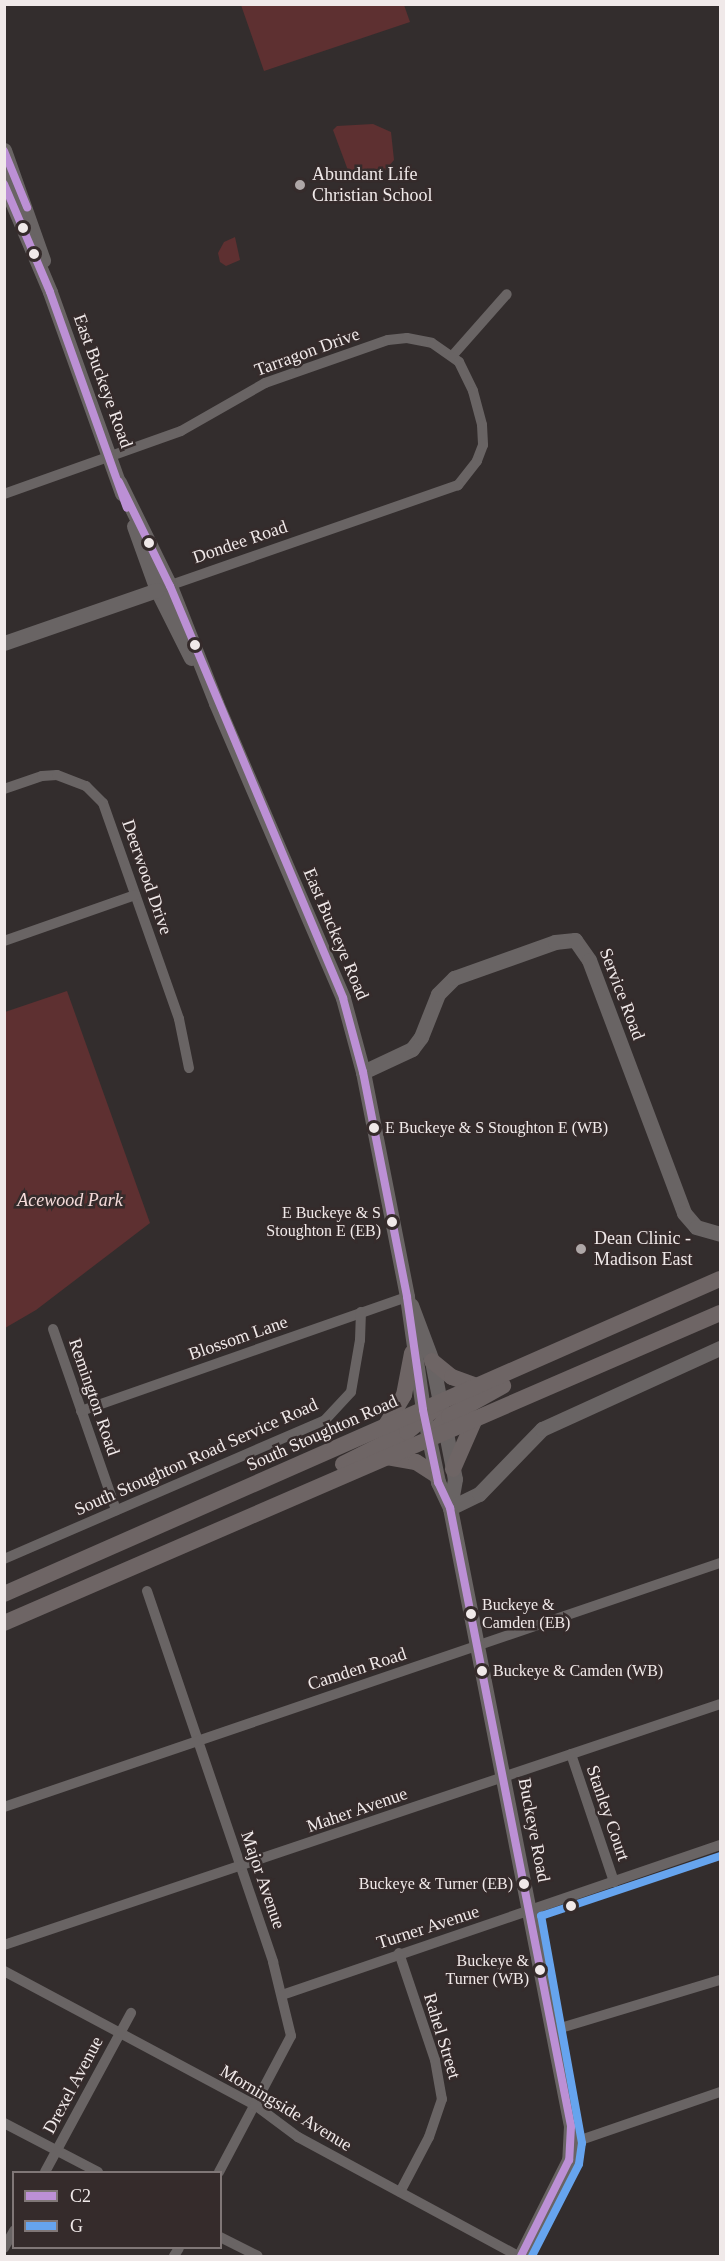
<!DOCTYPE html>
<style>
body{margin:0}
#map{position:relative;width:725px;height:2261px;overflow:hidden;background:#332d2d;font-family:"Times New Roman",serif}
div>[style]{position:absolute}
[style*='--x']{left:calc(var(--x)*1px);top:calc(var(--y)*1px);width:calc(var(--w)*1px);rotate:calc(var(--a)*1deg)}
.green>*{inset:0;background:#5e3031}
.street>*{height:10px;margin:-5px;padding:0 5px;transform-origin:5px;border-radius:5px;background:#696464}
.secondary>*{height:15px;margin:-7.5px;padding:0 7.5px;transform-origin:7.5px;border-radius:7.5px;background:#696464}
.primary>*{height:16px;margin:-8px;padding:0 8px;transform-origin:8px;border-radius:8px;background:#6e6565}
.bus-1>*{height:8px;margin:-4px;padding:0 4px;transform-origin:4px;border-radius:4px;background:#bc90d5}
.bus-2>*{height:8px;margin:-4px;padding:0 4px;transform-origin:4px;border-radius:4px;background:#66a4ee}
.dots>*{width:16px;height:16px;translate:-50% -50%;box-sizing:border-box;border:3px solid #352b2b;border-radius:50%}
span{translate:-50% -50%;white-space:nowrap;text-align:center;line-height:1.15;-webkit-text-stroke:5px #352b2b;paint-order:stroke}
.bus-label{font-size:16px;color:#f0e9e9}
.left{translate:0 -50%;text-align:left}
.right{translate:-100% -50%;text-align:right}
.poi-label{font-size:18px;color:#f0e9e9}
.street-label{font-size:18px;color:#f0e9e9}
.park-label{font-size:18px;color:#f5dbda;font-style:italic}
.frame{position:absolute;inset:0;border:6px solid #f0e9e9;pointer-events:none}
.legend{position:absolute;left:12px;top:2171px;width:210px;height:78px;box-sizing:border-box;background:#352b2b;border:2px solid #807777;margin:0;padding:8px 10px;list-style:none;font-size:18px;color:#f0e9e9}
.legend li{display:flex;align-items:center;gap:12px;height:30px}
.legend b{width:30px;border:2px solid #807777}
</style>
<div id="map">
<div class="green">
<i style="clip-path:polygon(241px 5px,404px 5px,410px 22px,264px 71px)"></i>
<i style="clip-path:polygon(373px 124px,391px 132px,394px 160px,382px 174px,359px 180px,349px 173px,333px 130px,337px 126px)"></i>
<i style="clip-path:polygon(235px 237px,240px 260px,226px 266px,220px 262px,218px 253px,224px 242px)"></i>
<i style="clip-path:polygon(67px 991px,150px 1223px,36px 1310px,5px 1328px,5px 1012px)"></i>
</div>
<div class="street">
<i style="--x:453;--y:355;--w:81;--a:-48.5"></i>
<i style="--x:4;--y:494;--w:188;--a:-19.6"></i>
<i style="--x:181;--y:431;--w:97;--a:-29.7"></i>
<i style="--x:265;--y:383;--w:130;--a:-19.3"></i>
<i style="--x:388;--y:340;--w:19;--a:-6"></i>
<i style="--x:407;--y:338;--w:25;--a:11"></i>
<i style="--x:432;--y:343;--w:33;--a:35"></i>
<i style="--x:459;--y:362;--w:32;--a:64"></i>
<i style="--x:473;--y:391;--w:35;--a:75"></i>
<i style="--x:482;--y:425;--w:20;--a:87"></i>
<i style="--x:483;--y:445;--w:17;--a:111"></i>
<i style="--x:477;--y:461;--w:31;--a:128"></i>
<i style="--x:458;--y:485;--w:310;--a:160.8"></i>
<i style="--x:4;--y:789;--w:40;--a:-18.9"></i>
<i style="--x:42;--y:776;--w:15;--a:-4"></i>
<i style="--x:57;--y:775;--w:31;--a:21"></i>
<i style="--x:86;--y:786;--w:24;--a:45"></i>
<i style="--x:103;--y:803;--w:229;--a:70.6"></i>
<i style="--x:179;--y:1019;--w:50;--a:78.5"></i>
<i style="--x:4;--y:941;--w:139;--a:-19.3"></i>
<i style="--x:53;--y:1329;--w:192;--a:70.8"></i>
<i style="--x:81;--y:1411;--w:345;--a:-19.3"></i>
<i style="--x:4;--y:1559;--w:350;--a:-23.4"></i>
<i style="--x:325;--y:1420;--w:38;--a:-47"></i>
<i style="--x:351;--y:1392;--w:53;--a:-80.2"></i>
<i style="--x:360;--y:1340;--w:28;--a:-88"></i>
<i style="--x:147;--y:1591;--w:392;--a:71.2"></i>
<i style="--x:273;--y:1962;--w:76;--a:76.3"></i>
<i style="--x:291;--y:2036;--w:154;--a:117.9"></i>
<i style="--x:571;--y:1754;--w:135;--a:71.4"></i>
<i style="--x:4;--y:1807;--w:756;--a:-18.82"></i>
<i style="--x:4;--y:1945;--w:755;--a:-18.6"></i>
<i style="--x:399;--y:1953;--w:113;--a:71.4"></i>
<i style="--x:435;--y:2060;--w:40;--a:80"></i>
<i style="--x:442;--y:2099;--w:40;--a:108.9"></i>
<i style="--x:429;--y:2137;--w:62;--a:117.8"></i>
<i style="--x:4;--y:1971;--w:285;--a:28.1"></i>
<i style="--x:255;--y:2105;--w:54;--a:36.7"></i>
<i style="--x:298;--y:2137;--w:250;--a:28.4"></i>
<i style="--x:282;--y:1995;--w:463;--a:-18.9"></i>
<i style="--x:554;--y:2030;--w:173;--a:-16.8"></i>
<i style="--x:4;--y:2123;--w:106;--a:27.5"></i>
<i style="--x:572;--y:2143;--w:157;--a:-19"></i>
<i style="--x:45;--y:2172;--w:181;--a:-61.6"></i>
<i style="--x:220;--y:2237;--w:42;--a:26.6"></i>
<i style="--x:4;--y:2248;--w:20;--a:-60"></i>
<i style="--x:174;--y:2256;--w:9;--a:-58"></i>
</div>
<div class="secondary">
<i style="--x:4;--y:150;--w:117;--a:70.5"></i>
<i style="--x:4;--y:183;--w:118;--a:67.1"></i>
<i style="--x:50;--y:292;--w:214;--a:70.3"></i>
<i style="--x:119;--y:482;--w:116;--a:63.9"></i>
<i style="--x:170;--y:586;--w:126;--a:68.5"></i>
<i style="--x:216;--y:703;--w:321;--a:66.7"></i>
<i style="--x:343;--y:998;--w:77;--a:74.9"></i>
<i style="--x:363;--y:1072;--w:229;--a:78.9"></i>
<i style="--x:407;--y:1297;--w:114;--a:81.9"></i>
<i style="--x:423;--y:1410;--w:74;--a:78.2"></i>
<i style="--x:438;--y:1482;--w:29;--a:65"></i>
<i style="--x:450;--y:1508;--w:630;--a:78.92"></i>
<i style="--x:571;--y:2126;--w:34;--a:93"></i>
<i style="--x:569;--y:2160;--w:107;--a:116.6"></i>
<i style="--x:134;--y:526;--w:68;--a:70.2"></i>
<i style="--x:157;--y:590;--w:76;--a:63.4"></i>
<i style="--x:4;--y:643;--w:162;--a:-19.1"></i>
<i style="--x:363;--y:1072;--w:54;--a:-25.1"></i>
<i style="--x:412;--y:1049;--w:15;--a:-53"></i>
<i style="--x:421;--y:1037;--w:46;--a:-68.4"></i>
<i style="--x:438;--y:994;--w:23;--a:-45"></i>
<i style="--x:454;--y:978;--w:107;--a:-19.6"></i>
<i style="--x:555;--y:942;--w:20;--a:-6"></i>
<i style="--x:575;--y:940;--w:24;--a:55"></i>
<i style="--x:589;--y:960;--w:270;--a:69.4"></i>
<i style="--x:684;--y:1213;--w:18;--a:49"></i>
<i style="--x:696;--y:1227;--w:25;--a:16"></i>
<i style="--x:411;--y:1305;--w:60;--a:69.4"></i>
<i style="--x:432;--y:1361;--w:120;--a:79"></i>
<i style="--x:455;--y:1479;--w:29;--a:100"></i>
<i style="--x:450;--y:1508;--w:32;--a:-26"></i>
<i style="--x:479;--y:1494;--w:91;--a:-45.9"></i>
<i style="--x:542;--y:1429;--w:196;--a:-24.5"></i>
</div>
<div class="primary">
<i style="--x:432;--y:1361;--w:26;--a:39"></i>
<i style="--x:452;--y:1377;--w:27;--a:20"></i>
<i style="--x:386;--y:1425;--w:35;--a:-59"></i>
<i style="--x:404;--y:1395;--w:43;--a:-79.2"></i>
<i style="--x:431;--y:1435;--w:26;--a:-47"></i>
<i style="--x:449;--y:1416;--w:62;--a:-29.1"></i>
<i style="--x:387;--y:1457;--w:29;--a:10"></i>
<i style="--x:416;--y:1462;--w:24;--a:33"></i>
<i style="--x:343;--y:1464;--w:72;--a:-26.6"></i>
<i style="--x:407;--y:1432;--w:38;--a:-40"></i>
<i style="--x:453;--y:1469;--w:55;--a:-66.3"></i>
<i style="--x:4;--y:1594;--w:782;--a:-23.75"></i>
<i style="--x:4;--y:1623;--w:780;--a:-23.41"></i>
</div>
<div class="bus-1">
<i style="--x:4;--y:151;--w:61;--a:67.7"></i>
<i style="--x:4;--y:184;--w:117;--a:66.9"></i>
<i style="--x:50;--y:292;--w:229;--a:70.4"></i>
<i style="--x:119;--y:482;--w:116;--a:63.9"></i>
<i style="--x:170;--y:586;--w:447;--a:67.2"></i>
<i style="--x:343;--y:998;--w:77;--a:74.9"></i>
<i style="--x:363;--y:1072;--w:229;--a:78.9"></i>
<i style="--x:407;--y:1297;--w:114;--a:81.9"></i>
<i style="--x:423;--y:1410;--w:74;--a:78.2"></i>
<i style="--x:438;--y:1482;--w:29;--a:65"></i>
<i style="--x:450;--y:1508;--w:630;--a:78.92"></i>
<i style="--x:571;--y:2126;--w:34;--a:93"></i>
<i style="--x:569;--y:2160;--w:107;--a:116.6"></i>
</div>
<div class="bus-2">
<i style="--x:532;--y:2256;--w:103;--a:-62.9"></i>
<i style="--x:579;--y:2164;--w:21;--a:-82"></i>
<i style="--x:582;--y:2143;--w:231;--a:-100.2"></i>
<i style="--x:541;--y:1916;--w:189;--a:-18.5"></i>
</div>
<div class="dots">
<i style="left:300px;top:185px;background:#aea7a7"></i>
<i style="left:23px;top:228px;background:#f0e9e9"></i>
<i style="left:34px;top:254px;background:#f0e9e9"></i>
<i style="left:149px;top:543px;background:#f0e9e9"></i>
<i style="left:195px;top:645px;background:#f0e9e9"></i>
<i style="left:374px;top:1128px;background:#f0e9e9"></i>
<i style="left:392px;top:1222px;background:#f0e9e9"></i>
<i style="left:581px;top:1249px;background:#aea7a7"></i>
<i style="left:471px;top:1614px;background:#f0e9e9"></i>
<i style="left:482px;top:1671px;background:#f0e9e9"></i>
<i style="left:524px;top:1884px;background:#f0e9e9"></i>
<i style="left:571px;top:1906px;background:#f0e9e9"></i>
<i style="left:540px;top:1970px;background:#f0e9e9"></i>
</div>
<div class="bus-label">
<span class="left" style="left:385px;top:1128px">E Buckeye &amp; S Stoughton E (WB)</span>
<span class="right" style="left:381px;top:1222px">E Buckeye &amp; S<br>Stoughton E (EB)</span>
<span class="left" style="left:482px;top:1614px">Buckeye &amp;<br>Camden (EB)</span>
<span class="left" style="left:493px;top:1671px">Buckeye &amp; Camden (WB)</span>
<span class="right" style="left:513px;top:1884px">Buckeye &amp; Turner (EB)</span>
<span class="right" style="left:529px;top:1970px">Buckeye &amp;<br>Turner (WB)</span>
</div>
<div class="poi-label">
<span class="left" style="left:312px;top:185px">Abundant Life<br>Christian School</span>
<span class="left" style="left:594px;top:1249px">Dean Clinic -<br>Madison East</span>
</div>
<div class="street-label">
<span style="left:307px;top:352px;rotate:-20deg">Tarragon Drive</span>
<span style="left:103px;top:381px;rotate:70deg">East Buckeye Road</span>
<span style="left:240px;top:542px;rotate:-19deg">Dondee Road</span>
<span style="left:147px;top:877px;rotate:71deg">Deerwood Drive</span>
<span style="left:336px;top:934px;rotate:67deg">East Buckeye Road</span>
<span style="left:622px;top:994px;rotate:69deg">Service Road</span>
<span style="left:238px;top:1338px;rotate:-19deg">Blossom Lane</span>
<span style="left:94px;top:1397px;rotate:71deg">Remington Road</span>
<span style="left:322px;top:1433px;rotate:-24deg">South Stoughton Road</span>
<span style="left:196px;top:1457px;rotate:-24deg">South Stoughton Road Service Road</span>
<span style="left:357px;top:1669px;rotate:-18deg">Camden Road</span>
<span style="left:357px;top:1810px;rotate:-19deg">Maher Avenue</span>
<span style="left:608px;top:1813px;rotate:71deg">Stanley Court</span>
<span style="left:534px;top:1830px;rotate:79deg">Buckeye Road</span>
<span style="left:263px;top:1880px;rotate:71deg">Major Avenue</span>
<span style="left:428px;top:1927px;rotate:-18deg">Turner Avenue</span>
<span style="left:442px;top:2036px;rotate:73deg">Rahel Street</span>
<span style="left:73px;top:2085px;rotate:-62deg">Drexel Avenue</span>
<span style="left:286px;top:2108px;rotate:31deg">Morningside Avenue</span>
</div>
<div class="park-label">
<span style="left:70px;top:1200px">Acewood Park</span>
</div>
<div class="frame"></div>
<ul class="legend">
<li><b style="height:8px;background:#bc90d5"></b>C2</li>
<li><b style="height:8px;background:#66a4ee"></b>G</li>
</ul>
</div>
